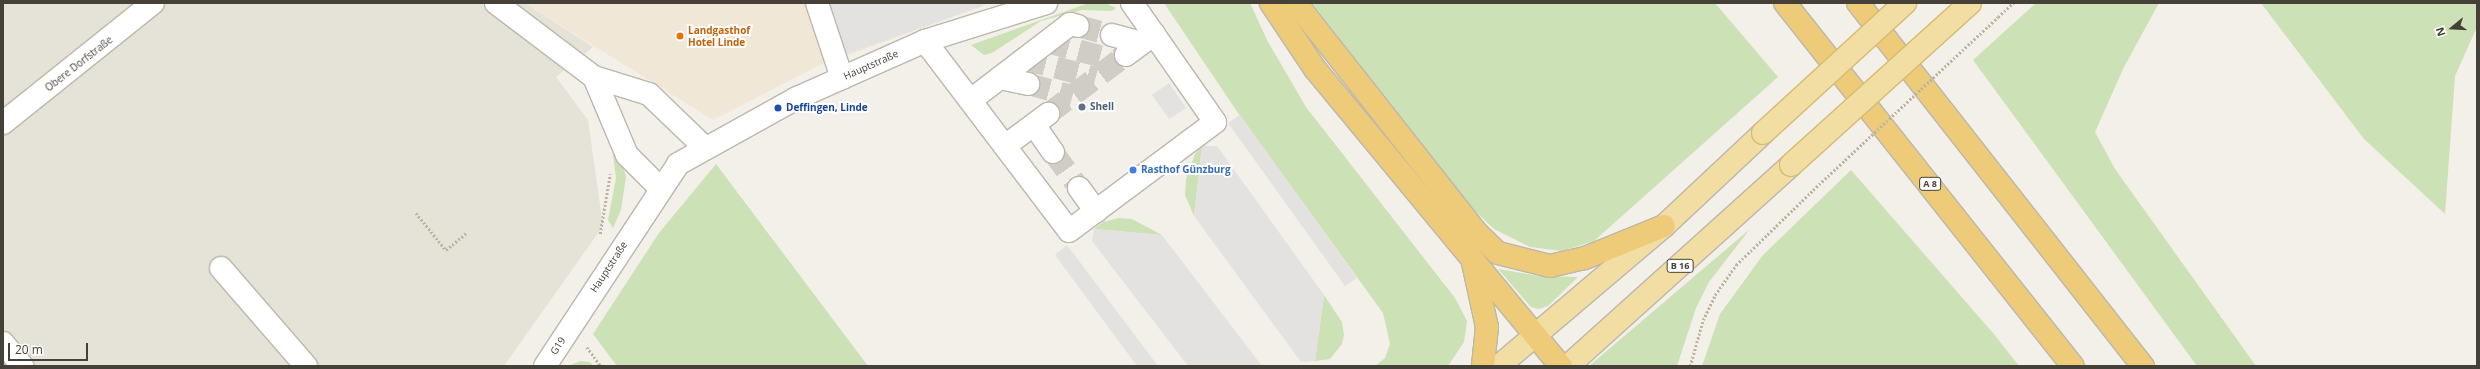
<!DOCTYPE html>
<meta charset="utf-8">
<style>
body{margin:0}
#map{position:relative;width:2480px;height:369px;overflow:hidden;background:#f2f0e9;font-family:"Open Sans",sans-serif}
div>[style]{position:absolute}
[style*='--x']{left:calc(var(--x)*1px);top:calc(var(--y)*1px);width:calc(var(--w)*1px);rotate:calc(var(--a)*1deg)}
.residential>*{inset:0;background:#e5e2d7}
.commercial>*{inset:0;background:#f1e7d6}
.green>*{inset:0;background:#cce1b6}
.parking>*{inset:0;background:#e4e2e0}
.minor-tunnel>*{height:22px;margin-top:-11px;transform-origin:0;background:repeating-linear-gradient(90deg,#cfcdc6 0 22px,transparent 0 33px)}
.path>*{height:2.5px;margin-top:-1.25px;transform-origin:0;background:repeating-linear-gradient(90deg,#bdb39f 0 2px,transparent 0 4px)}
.roads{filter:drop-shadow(1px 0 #bdb7ac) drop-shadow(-1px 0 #bdb7ac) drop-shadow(0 1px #bdb7ac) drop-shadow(0 -1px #bdb7ac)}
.minor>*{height:22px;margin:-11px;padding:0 11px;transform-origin:11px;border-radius:11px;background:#fff}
.major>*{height:22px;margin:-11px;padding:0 11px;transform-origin:11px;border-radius:11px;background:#f2dea2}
.highway>*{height:22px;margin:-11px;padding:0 11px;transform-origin:11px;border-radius:11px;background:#edcb79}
.path-bridge>*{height:2.5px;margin-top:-1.25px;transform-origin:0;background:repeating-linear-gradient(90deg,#bdb39f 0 2px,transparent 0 4px)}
.bridges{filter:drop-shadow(1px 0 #d5bc73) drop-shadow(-1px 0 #d5bc73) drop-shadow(0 1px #d5bc73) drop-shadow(0 -1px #d5bc73)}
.major-bridge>*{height:22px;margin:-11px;padding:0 11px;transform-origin:11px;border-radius:11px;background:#f2dea2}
.dots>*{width:11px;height:11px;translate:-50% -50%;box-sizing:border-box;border:2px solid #fff;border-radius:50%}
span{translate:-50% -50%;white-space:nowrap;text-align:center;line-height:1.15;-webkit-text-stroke:4px #fff;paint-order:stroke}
.shield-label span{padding:1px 3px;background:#fff;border:1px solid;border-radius:3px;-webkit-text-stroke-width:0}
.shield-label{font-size:9px;color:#454038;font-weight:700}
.food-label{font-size:10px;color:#c56008;font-weight:700}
.left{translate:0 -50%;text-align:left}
.street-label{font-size:10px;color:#454038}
.service-label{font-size:10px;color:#4e5e75;font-weight:700}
.transit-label{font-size:10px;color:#164399;font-weight:700}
.shop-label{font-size:10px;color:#366cbe;font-weight:700}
.frame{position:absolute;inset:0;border:4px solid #454038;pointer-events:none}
.north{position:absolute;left:2432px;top:8px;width:40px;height:40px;-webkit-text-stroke:3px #fff;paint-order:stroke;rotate:252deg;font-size:11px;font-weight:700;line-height:16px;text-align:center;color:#454038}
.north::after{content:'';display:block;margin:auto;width:14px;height:18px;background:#454038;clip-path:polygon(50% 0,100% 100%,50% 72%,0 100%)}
.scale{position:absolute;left:8px;top:343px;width:80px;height:18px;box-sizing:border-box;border:2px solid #454038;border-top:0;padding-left:5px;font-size:12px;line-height:14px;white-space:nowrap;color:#454038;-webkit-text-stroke:3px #fff;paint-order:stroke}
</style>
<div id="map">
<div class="residential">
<i style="clip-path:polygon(3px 3px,525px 3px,593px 47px,556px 77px,588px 120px,603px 226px,504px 366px,3px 366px)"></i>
</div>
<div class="commercial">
<i style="clip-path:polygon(525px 3px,990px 3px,818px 66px,713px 120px)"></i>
</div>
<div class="green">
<i style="clip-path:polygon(1105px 3px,1116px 8px,1112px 11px,1082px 10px,1041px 21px,992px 53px,984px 55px,971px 45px,1086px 4px)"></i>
<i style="clip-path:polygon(1164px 3px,1250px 3px,1267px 40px,1306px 107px,1455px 298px,1467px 321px,1464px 342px,1448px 366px,1375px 366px,1385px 358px,1390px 344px,1383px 313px,1236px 110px)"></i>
<i style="clip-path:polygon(1312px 3px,1715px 3px,1778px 77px,1594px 241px,1562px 251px,1530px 247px,1494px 229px,1473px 209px)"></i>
<i style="clip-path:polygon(2036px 3px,2159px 3px,2124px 67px,2095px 132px,2115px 169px,2256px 366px,2197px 366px,1973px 60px)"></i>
<i style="clip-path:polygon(2261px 3px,2477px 3px,2477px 27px,2455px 76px,2445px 214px,2364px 139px)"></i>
<i style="clip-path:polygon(1202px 146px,1194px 216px,1185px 195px,1186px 179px,1195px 154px)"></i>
<i style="clip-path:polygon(612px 147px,621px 160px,626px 177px,621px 210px,613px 228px,608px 220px,616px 178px)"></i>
<i style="clip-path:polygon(716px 164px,868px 366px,617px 366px,593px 334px,659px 233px)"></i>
<i style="clip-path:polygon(1851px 170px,1993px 333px,2019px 366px,1702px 366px,1720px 314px,1763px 255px)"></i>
<i style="clip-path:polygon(1119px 218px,1132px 219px,1162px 235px,1094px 229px,1103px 222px)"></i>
<i style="clip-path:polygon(1750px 229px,1709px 282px,1696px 308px,1677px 366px,1589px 366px)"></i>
<i style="clip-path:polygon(1498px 269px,1539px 276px,1578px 277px,1548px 306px,1539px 309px,1531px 307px)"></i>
<i style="clip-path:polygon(1324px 295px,1342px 322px,1344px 335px,1342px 344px,1330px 359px,1315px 361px)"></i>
<i style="clip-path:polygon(580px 361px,590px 362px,594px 366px,568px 366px)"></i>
</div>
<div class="parking">
<i style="clip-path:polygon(817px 3px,982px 3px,983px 6px,835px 58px)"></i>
<i style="clip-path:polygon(1169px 83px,1186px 108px,1169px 119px,1152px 95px)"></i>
<i style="clip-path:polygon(1240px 115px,1357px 278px,1345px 286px,1228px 123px)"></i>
<i style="clip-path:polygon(1202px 146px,1217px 146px,1324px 295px,1315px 361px,1301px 362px,1194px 216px)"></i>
<i style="clip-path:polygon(1094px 229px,1162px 235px,1262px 366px,1188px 366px,1092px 241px)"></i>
<i style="clip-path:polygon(1067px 245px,1158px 366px,1137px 366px,1055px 255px)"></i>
</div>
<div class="minor-tunnel">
<i style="--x:1078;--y:26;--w:35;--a:15"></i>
<i style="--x:1047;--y:42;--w:73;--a:15"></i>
<i style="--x:1024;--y:59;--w:74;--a:14.8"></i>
<i style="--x:1028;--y:84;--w:46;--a:15.3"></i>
<i style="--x:1048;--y:114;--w:98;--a:-37.1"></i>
<i style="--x:1053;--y:152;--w:44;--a:54.2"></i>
</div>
<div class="path">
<i style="--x:1998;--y:17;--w:21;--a:-43"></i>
<i style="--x:416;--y:213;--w:48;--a:51"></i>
<i style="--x:446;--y:250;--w:26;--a:-40"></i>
<i style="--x:600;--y:234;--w:61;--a:-80.5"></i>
<i style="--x:587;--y:347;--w:24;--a:54"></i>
<i style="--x:1690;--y:366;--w:48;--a:-74.2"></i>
<i style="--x:1703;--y:320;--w:28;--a:-64"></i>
<i style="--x:1715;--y:295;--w:37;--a:-55"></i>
<i style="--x:1736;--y:265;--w:107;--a:-44.2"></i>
</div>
<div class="roads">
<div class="minor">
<i style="--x:496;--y:3;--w:123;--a:37.1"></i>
<i style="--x:594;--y:77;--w:58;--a:17.2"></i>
<i style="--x:649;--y:94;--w:76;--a:43.9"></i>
<i style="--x:817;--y:3;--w:79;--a:71.6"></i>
<i style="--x:1112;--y:35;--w:31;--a:15"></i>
<i style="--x:925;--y:41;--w:238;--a:52.8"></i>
<i style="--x:1069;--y:231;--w:182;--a:-36.7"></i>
<i style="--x:1215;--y:122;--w:145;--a:-124.9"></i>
<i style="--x:1126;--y:55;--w:35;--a:-37"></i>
<i style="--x:594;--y:77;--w:85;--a:67.1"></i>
<i style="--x:627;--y:155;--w:47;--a:45"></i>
<i style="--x:1000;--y:78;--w:29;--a:12"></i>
<i style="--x:971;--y:100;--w:125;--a:-37.5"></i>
<i style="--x:1070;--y:24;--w:8;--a:14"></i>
<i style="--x:3;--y:123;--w:192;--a:-38.7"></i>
<i style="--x:1034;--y:125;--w:33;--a:55"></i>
<i style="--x:1005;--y:146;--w:54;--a:-36.7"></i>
<i style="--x:1079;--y:188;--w:29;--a:54"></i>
<i style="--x:221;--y:268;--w:130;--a:49.1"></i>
<i style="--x:3;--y:343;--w:30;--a:50"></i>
<i style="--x:545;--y:366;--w:242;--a:-56.6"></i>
<i style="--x:678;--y:164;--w:136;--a:-29"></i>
<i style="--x:797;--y:98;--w:140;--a:-24"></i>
<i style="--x:925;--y:41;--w:127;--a:-17.4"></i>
</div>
<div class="major">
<i style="--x:1499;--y:366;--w:216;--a:-40.3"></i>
<i style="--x:1664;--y:226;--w:136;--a:-43.2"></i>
<i style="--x:1568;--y:366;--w:300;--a:-42"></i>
</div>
<div class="highway">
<i style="--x:1271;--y:3;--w:79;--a:56.3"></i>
<i style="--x:1315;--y:69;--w:386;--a:50.4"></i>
<i style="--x:1296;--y:3;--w:291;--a:51.8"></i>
<i style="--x:1476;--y:232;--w:30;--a:44"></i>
<i style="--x:1498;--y:253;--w:54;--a:14"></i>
<i style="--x:1550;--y:266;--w:36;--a:-13"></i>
<i style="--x:1585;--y:258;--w:85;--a:-22.1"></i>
<i style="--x:1785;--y:3;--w:463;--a:51.6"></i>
<i style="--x:1858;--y:3;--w:462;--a:51.9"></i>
<i style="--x:1473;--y:263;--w:66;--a:77.7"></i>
<i style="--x:1487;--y:327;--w:39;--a:96"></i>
</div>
</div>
<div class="path-bridge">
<i style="--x:1813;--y:190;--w:253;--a:-43.1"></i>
</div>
<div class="bridges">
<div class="major-bridge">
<i style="--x:1763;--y:133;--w:193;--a:-42.5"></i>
<i style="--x:1791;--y:165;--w:241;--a:-42.1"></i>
</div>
</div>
<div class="dots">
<i style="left:680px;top:36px;background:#e8710a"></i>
<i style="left:1082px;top:107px;background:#5c6f8a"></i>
<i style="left:778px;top:108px;background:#1a4fb4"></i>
<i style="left:1133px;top:170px;background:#3f7fe0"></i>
</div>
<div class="shield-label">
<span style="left:1930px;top:184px">A 8</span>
<span style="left:1680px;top:266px">B 16</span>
</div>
<div class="food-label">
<span class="left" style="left:688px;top:36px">Landgasthof<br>Hotel Linde</span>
</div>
<div class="street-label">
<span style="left:79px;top:64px;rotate:-38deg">Obere Dorfstraße</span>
<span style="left:871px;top:65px;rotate:-24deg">Hauptstraße</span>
<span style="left:609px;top:267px;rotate:-57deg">Hauptstraße</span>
<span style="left:558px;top:346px;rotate:-57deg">G19</span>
</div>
<div class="service-label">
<span class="left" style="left:1090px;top:107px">Shell</span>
</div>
<div class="transit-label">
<span class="left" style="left:786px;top:108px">Deffingen, Linde</span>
</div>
<div class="shop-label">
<span class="left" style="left:1141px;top:170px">Rasthof Günzburg</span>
</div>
<div class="frame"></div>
<div class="north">N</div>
<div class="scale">20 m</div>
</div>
